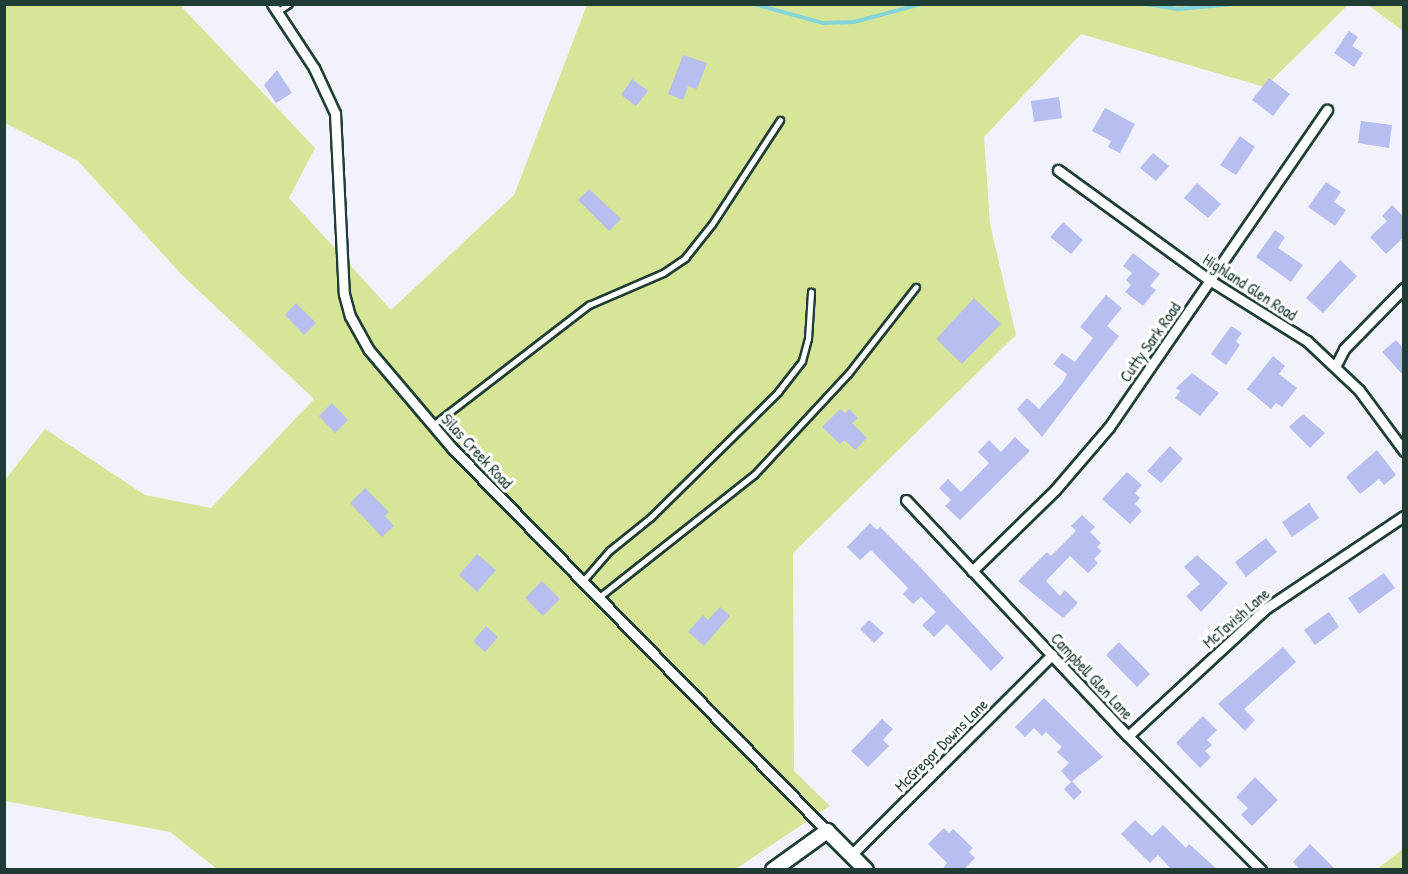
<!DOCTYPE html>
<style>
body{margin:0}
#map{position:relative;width:1408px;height:874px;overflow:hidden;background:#f1f2fc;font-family:"Patrick Hand",sans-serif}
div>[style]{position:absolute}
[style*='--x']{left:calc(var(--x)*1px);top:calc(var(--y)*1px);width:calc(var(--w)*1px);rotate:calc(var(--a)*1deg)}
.green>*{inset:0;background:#d7e598}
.stream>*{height:4px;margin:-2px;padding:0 2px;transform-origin:2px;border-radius:2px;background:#84d5d9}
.building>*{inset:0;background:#b7bff1}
.roads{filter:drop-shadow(2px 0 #1f3d34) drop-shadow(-2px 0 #1f3d34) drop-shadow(0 2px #1f3d34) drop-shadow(0 -2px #1f3d34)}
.lane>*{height:4.5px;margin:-2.25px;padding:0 2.25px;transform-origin:2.25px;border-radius:2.25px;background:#fff}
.street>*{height:9px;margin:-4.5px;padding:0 4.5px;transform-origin:4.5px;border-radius:4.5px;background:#fff}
.secondary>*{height:14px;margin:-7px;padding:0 7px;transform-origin:7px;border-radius:7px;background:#fff}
span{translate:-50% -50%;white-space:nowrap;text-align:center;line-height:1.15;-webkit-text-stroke:6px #fff;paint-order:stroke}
.street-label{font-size:16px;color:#1f3d34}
.frame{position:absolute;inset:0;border:6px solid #1f3d34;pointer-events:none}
</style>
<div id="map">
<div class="green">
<i style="clip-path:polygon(4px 5px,180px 5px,315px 148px,289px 198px,391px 310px,514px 195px,587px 5px,1348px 5px,1265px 87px,1081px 34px,984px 137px,990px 224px,1016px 335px,793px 553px,794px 771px,830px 806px,734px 870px,217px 869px,170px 832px,5px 801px,5px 480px,45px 429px,145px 495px,211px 508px,314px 399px,182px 275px,78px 161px,5px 123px)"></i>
<i style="clip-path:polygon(1368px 5px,1403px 5px,1403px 31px)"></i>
<i style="clip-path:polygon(1403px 849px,1403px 869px,1377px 869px)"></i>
</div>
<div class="stream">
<i style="--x:754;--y:4;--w:72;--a:15.4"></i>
<i style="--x:823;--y:23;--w:31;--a:-2"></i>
<i style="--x:854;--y:22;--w:69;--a:-15"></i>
<i style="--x:1146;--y:4;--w:33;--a:9"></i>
<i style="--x:1179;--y:9;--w:55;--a:-5.2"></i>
</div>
<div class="building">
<i style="clip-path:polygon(1349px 31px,1358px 37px,1352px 46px,1363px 53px,1354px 67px,1334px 53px)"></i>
<i style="clip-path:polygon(683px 55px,707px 63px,697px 89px,688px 86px,683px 100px,668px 94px)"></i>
<i style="clip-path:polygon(277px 70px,292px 93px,276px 103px,264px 85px)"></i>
<i style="clip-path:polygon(1269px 78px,1290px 94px,1273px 116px,1252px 100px)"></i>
<i style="clip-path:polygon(632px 79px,648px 91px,636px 106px,621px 95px)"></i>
<i style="clip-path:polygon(1059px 97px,1062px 118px,1034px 122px,1031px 101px)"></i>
<i style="clip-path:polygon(1105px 108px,1135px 124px,1120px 153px,1108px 147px,1111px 141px,1092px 131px)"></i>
<i style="clip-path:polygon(1361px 121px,1392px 125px,1389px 148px,1358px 143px)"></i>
<i style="clip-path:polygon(1240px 136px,1255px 147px,1236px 175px,1220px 165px)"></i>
<i style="clip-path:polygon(1153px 153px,1169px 166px,1156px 181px,1140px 168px)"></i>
<i style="clip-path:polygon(1326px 182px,1341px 192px,1334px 202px,1346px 210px,1335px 226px,1308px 207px)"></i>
<i style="clip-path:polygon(1197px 183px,1221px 204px,1208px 218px,1184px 198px)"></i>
<i style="clip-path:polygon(589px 189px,621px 219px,609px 231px,578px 200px)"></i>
<i style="clip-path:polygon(1392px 205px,1404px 217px,1404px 237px,1386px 254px,1370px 237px,1387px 221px,1382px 216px)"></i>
<i style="clip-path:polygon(1063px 222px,1083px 240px,1071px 254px,1050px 237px)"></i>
<i style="clip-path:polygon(1275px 230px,1285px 237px,1278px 248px,1303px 265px,1291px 282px,1256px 257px)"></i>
<i style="clip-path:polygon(1133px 253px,1160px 274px,1150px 286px,1156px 290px,1143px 306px,1125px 292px,1131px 285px,1126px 280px,1132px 273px,1123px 266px)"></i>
<i style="clip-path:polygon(1340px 260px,1357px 276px,1323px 313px,1306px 298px)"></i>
<i style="clip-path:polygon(1106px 295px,1122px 308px,1107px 326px,1119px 336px,1042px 437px,1017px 409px,1027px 398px,1039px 409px,1063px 382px,1067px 374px,1053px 364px,1062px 353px,1075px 362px,1093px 338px,1080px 327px)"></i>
<i style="clip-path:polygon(974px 298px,1001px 324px,962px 364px,936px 339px)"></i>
<i style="clip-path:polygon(296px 303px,316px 323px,304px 335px,285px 315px)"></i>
<i style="clip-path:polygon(1231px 326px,1242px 333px,1236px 341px,1240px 345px,1226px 365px,1211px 354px)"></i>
<i style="clip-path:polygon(1396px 340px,1404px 349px,1404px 376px,1382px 352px)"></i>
<i style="clip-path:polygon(1273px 356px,1285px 366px,1279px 374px,1297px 388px,1282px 407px,1276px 403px,1271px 409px,1247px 389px)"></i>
<i style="clip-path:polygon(1192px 373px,1219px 393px,1200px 416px,1175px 398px,1180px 391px,1176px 388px)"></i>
<i style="clip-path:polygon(332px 403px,348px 420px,335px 433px,319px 416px)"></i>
<i style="clip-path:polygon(840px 409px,845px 413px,849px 409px,858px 418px,852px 423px,867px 438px,855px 450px,844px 440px,840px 444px,822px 427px)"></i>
<i style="clip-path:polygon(1303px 414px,1325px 433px,1310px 448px,1289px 427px)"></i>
<i style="clip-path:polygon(1015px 437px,1030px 451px,960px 520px,945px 506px,951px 500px,939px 488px,948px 479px,961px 492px,989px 463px,978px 452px,989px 440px,1001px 452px)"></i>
<i style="clip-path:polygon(1170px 446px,1183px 459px,1161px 483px,1147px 471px)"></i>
<i style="clip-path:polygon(1377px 450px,1396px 475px,1384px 485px,1379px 479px,1360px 494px,1346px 477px)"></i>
<i style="clip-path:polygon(1127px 472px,1142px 485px,1135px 493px,1140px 498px,1135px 504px,1142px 511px,1130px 524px,1102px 499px)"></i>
<i style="clip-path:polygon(365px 488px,389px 512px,385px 516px,394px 526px,382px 537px,350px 503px)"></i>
<i style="clip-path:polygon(1309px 503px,1319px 518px,1292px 537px,1282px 522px)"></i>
<i style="clip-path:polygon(1082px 515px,1095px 527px,1090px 532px,1101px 543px,1097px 547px,1102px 551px,1094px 559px,1098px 563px,1088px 573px,1070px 556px,1046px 581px,1060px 596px,1065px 590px,1078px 603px,1063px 618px,1018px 581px,1047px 552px,1051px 556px,1076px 531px,1071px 526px)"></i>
<i style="clip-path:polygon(870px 523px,877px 530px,880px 527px,920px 567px,1004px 658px,991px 671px,947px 624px,934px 637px,922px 625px,936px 612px,921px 597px,913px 604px,903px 594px,908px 588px,871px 550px,860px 560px,847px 547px)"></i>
<i style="clip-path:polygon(1266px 538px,1277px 552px,1246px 577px,1235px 562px)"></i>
<i style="clip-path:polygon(477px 554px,496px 570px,477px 592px,459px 575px)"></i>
<i style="clip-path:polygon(1197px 555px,1228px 583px,1201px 612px,1186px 596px,1200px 584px,1184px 567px)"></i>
<i style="clip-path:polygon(1384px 573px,1395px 588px,1359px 614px,1348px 598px)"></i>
<i style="clip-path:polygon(542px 581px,560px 599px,543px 616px,525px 598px)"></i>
<i style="clip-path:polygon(720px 607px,730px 616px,704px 646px,688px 632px,703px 615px,708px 620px)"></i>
<i style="clip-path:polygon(1329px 612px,1339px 627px,1315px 645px,1304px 630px)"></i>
<i style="clip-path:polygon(869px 620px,884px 633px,874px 643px,860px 629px)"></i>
<i style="clip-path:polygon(486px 626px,498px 637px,485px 652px,473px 641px)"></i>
<i style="clip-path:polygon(1119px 642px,1150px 674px,1137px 687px,1106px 655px)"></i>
<i style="clip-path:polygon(1283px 647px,1296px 662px,1244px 709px,1255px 720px,1245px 731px,1218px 704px)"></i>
<i style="clip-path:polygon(1044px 698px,1103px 757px,1071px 782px,1061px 771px,1069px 763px,1057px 752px,1062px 747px,1046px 732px,1042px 736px,1034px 728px,1025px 737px,1015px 727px)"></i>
<i style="clip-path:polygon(1203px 716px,1217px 730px,1207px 740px,1212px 745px,1205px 751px,1211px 757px,1200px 768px,1176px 743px)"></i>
<i style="clip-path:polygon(882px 719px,893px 729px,883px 740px,889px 746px,868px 767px,851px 751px)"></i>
<i style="clip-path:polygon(1255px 777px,1278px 800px,1252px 826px,1241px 815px,1248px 808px,1236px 797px)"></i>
<i style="clip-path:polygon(1072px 781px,1082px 792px,1074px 800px,1064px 789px)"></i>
<i style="clip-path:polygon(1135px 820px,1152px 836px,1163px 825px,1186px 848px,1189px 844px,1218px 870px,1172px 870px,1158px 855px,1150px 863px,1121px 834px)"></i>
<i style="clip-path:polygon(944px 828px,949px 833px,953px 829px,973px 848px,969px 852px,975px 858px,963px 870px,942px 870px,947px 863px,928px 844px)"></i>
<i style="clip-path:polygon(1310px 844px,1336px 870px,1301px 870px,1293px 862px)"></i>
</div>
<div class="roads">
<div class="lane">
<i style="--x:277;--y:12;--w:14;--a:-34"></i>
<i style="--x:433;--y:425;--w:197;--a:-37.6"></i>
<i style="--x:589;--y:305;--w:81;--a:-23.4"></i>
<i style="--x:663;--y:273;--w:27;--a:-34"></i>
<i style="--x:685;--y:258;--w:43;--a:-51.5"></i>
<i style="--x:712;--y:224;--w:124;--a:-56.8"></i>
<i style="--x:583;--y:581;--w:40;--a:-49"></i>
<i style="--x:609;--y:551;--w:53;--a:-38.8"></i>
<i style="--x:650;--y:518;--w:180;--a:-44.5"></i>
<i style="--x:778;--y:392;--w:39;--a:-52"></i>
<i style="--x:802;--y:361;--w:23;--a:-75"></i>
<i style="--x:808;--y:339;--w:47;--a:-86.3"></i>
<i style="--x:598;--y:598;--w:199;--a:-38.3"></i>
<i style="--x:754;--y:475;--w:138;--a:-47.1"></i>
<i style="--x:848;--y:374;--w:110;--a:-52"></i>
</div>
<div class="street">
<i style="--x:272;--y:4;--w:77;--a:56.7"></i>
<i style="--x:314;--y:68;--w:50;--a:65"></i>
<i style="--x:335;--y:113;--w:181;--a:87.2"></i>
<i style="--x:344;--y:294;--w:23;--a:75"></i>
<i style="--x:350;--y:316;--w:39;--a:61"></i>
<i style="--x:369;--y:350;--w:130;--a:49.7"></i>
<i style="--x:453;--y:449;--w:535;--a:45.61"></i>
<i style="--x:1058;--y:170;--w:189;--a:36"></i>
<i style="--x:1211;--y:281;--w:113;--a:32"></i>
<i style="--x:1307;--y:341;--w:71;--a:43.3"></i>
<i style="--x:1359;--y:390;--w:76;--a:53.6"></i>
<i style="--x:1335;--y:367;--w:20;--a:-63"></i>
<i style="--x:1344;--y:349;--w:86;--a:-45.5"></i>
<i style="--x:906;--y:500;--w:324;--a:46.8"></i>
<i style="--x:1128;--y:736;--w:189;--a:45.2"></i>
<i style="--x:972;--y:571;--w:116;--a:-44.3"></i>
<i style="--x:1055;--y:490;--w:83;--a:-49.4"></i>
<i style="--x:1109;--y:427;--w:385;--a:-55.5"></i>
<i style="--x:1128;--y:736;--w:187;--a:-42.8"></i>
<i style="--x:1265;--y:609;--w:167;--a:-33.8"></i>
<i style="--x:851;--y:855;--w:284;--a:-44.9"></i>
</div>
<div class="secondary">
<i style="--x:773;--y:870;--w:67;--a:-35.8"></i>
<i style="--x:827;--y:831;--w:55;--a:45"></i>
</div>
</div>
<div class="street-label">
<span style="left:1250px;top:287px;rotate:33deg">Highland Glen Road</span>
<span style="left:1150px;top:342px;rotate:-55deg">Cutty Sark Road</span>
<span style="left:477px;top:451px;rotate:47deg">Silas Creek Road</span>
<span style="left:1236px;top:618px;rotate:-41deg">McTavish Lane</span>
<span style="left:1092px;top:676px;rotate:47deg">Campbell Glen Lane</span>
<span style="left:941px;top:745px;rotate:-45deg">McGregor Downs Lane</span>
</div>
<div class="frame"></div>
</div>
